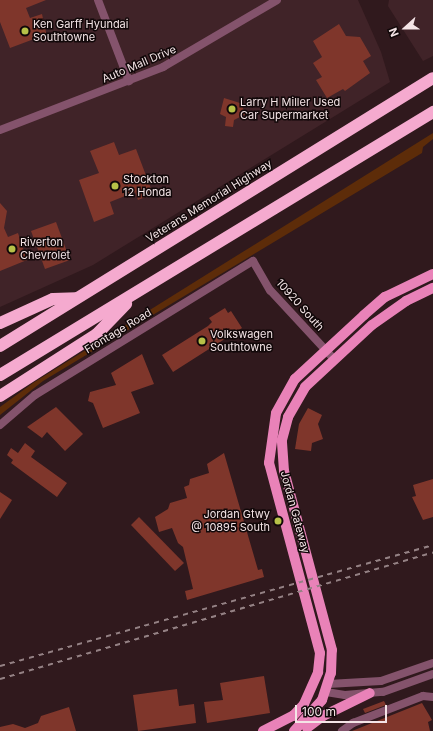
<!DOCTYPE html>
<style>
body{margin:0}
#map{position:relative;width:433px;height:731px;overflow:hidden;background:#30191d;font-family:Inter,sans-serif}
div>[style]{position:absolute}
[style*='--x']{left:calc(var(--x)*1px);top:calc(var(--y)*1px);width:calc(var(--w)*1px);rotate:calc(var(--a)*1deg)}
.built>*{inset:0;background:#402328}
.green>*{inset:0;background:#5d2c09}
.building>*{inset:0;background:#7f362b}
.minor>*{height:8px;margin:-4px;padding:0 4px;transform-origin:4px;border-radius:4px;background:#84536c}
.major>*{height:10px;margin:-5px;padding:0 5px;transform-origin:5px;border-radius:5px;background:#e982b8}
.highway>*{height:12px;margin:-6px;padding:0 6px;transform-origin:6px;border-radius:6px;background:#f5aacf}
.rail>*{height:2px;margin-top:-1px;transform-origin:0;background:repeating-linear-gradient(90deg,#948184 0 5px,transparent 0 10px)}
.dots>*{width:11px;height:11px;translate:-50% -50%;box-sizing:border-box;border:2px solid #110809;border-radius:50%}
span{translate:-50% -50%;white-space:nowrap;text-align:center;line-height:1.15;-webkit-text-stroke:3px #110809;paint-order:stroke}
.poi-label{font-size:11px;color:#f4e4e6}
.left{translate:0 -50%;text-align:left}
.right{translate:-100% -50%;text-align:right}
.street-label{font-size:11px;color:#f4e4e6}
.north{position:absolute;left:385px;top:8px;width:40px;height:40px;-webkit-text-stroke:3px #110809;paint-order:stroke;rotate:249deg;font-size:11px;font-weight:700;line-height:16px;text-align:center;color:#f4e4e6}
.north::after{content:'';display:block;margin:auto;width:14px;height:18px;background:#f4e4e6;clip-path:polygon(50% 0,100% 100%,50% 72%,0 100%)}
.scale{position:absolute;left:295px;top:705px;width:92px;height:18px;box-sizing:border-box;border:2px solid #f4e4e6;border-top:0;padding-left:5px;font-size:12px;line-height:14px;white-space:nowrap;color:#f4e4e6;-webkit-text-stroke:3px #110809;paint-order:stroke}
</style>
<div id="map">
<div class="built">
<i style="clip-path:polygon(0 0,358px 0,381px 52px,390px 82px,93px 265px,0 307px)"></i>
<i style="clip-path:polygon(389px 0,433px 0,433px 56px,423px 61px,388px 6px)"></i>
</div>
<div class="green">
<i style="clip-path:polygon(433px 133px,433px 139px,423px 147px,422px 153px,43px 381px,0 415px,0 407px,33px 383px)"></i>
</div>
<div class="building">
<i style="clip-path:polygon(0 0,46px 0,26px 8px,30px 18px,42px 14px,48px 41px,34px 39px,10px 48px,0 22px)"></i>
<i style="clip-path:polygon(339px 24px,346px 36px,360px 37px,371px 56px,363px 61px,370px 73px,345px 91px,343px 89px,327px 98px,316px 80px,322px 77px,313px 63px,322px 57px,313px 41px)"></i>
<i style="clip-path:polygon(224px 98px,240px 103px,246px 114px,234px 120px,233px 127px,225px 126px,226px 117px,220px 114px)"></i>
<i style="clip-path:polygon(114px 142px,119px 155px,136px 149px,153px 194px,138px 200px,135px 192px,110px 202px,114px 214px,94px 222px,79px 180px,99px 173px,90px 151px)"></i>
<i style="clip-path:polygon(0 203px,7px 211px,4px 228px,8px 237px,18px 233px,27px 260px,0 271px)"></i>
<i style="clip-path:polygon(56px 222px,70px 260px,45px 269px,31px 231px)"></i>
<i style="clip-path:polygon(225px 308px,228px 313px,231px 311px,242px 328px,173px 372px,162px 355px,208px 326px,212px 322px,209px 318px)"></i>
<i style="clip-path:polygon(142px 354px,154px 384px,131px 392px,140px 413px,103px 428px,93px 403px,88px 401px,90px 392px,116px 385px,111px 373px)"></i>
<i style="clip-path:polygon(56px 407px,83px 434px,65px 451px,47px 432px,42px 438px,27px 427px)"></i>
<i style="clip-path:polygon(308px 408px,322px 415px,318px 424px,323px 439px,312px 443px,311px 451px,295px 449px,299px 424px)"></i>
<i style="clip-path:polygon(25px 443px,35px 451px,31px 457px,67px 483px,57px 497px,11px 463px,13px 460px,7px 455px,11px 448px,18px 453px)"></i>
<i style="clip-path:polygon(224px 453px,258px 570px,262px 569px,264px 577px,187px 600px,185px 591px,193px 589px,183px 547px,178px 543px,172px 528px,159px 532px,155px 517px,168px 509px,170px 503px,187px 498px,184px 487px,189px 485px,190px 479px,209px 473px,207px 464px)"></i>
<i style="clip-path:polygon(433px 479px,433px 517px,423px 520px,412px 497px,416px 496px,413px 485px)"></i>
<i style="clip-path:polygon(0 492px,12px 500px,0 519px)"></i>
<i style="clip-path:polygon(139px 517px,184px 563px,175px 571px,131px 525px)"></i>
<i style="clip-path:polygon(264px 676px,270px 713px,207px 723px,204px 702px,223px 700px,220px 683px)"></i>
<i style="clip-path:polygon(177px 689px,179px 706px,194px 704px,196px 723px,138px 731px,133px 695px)"></i>
<i style="clip-path:polygon(384px 701px,386px 705px,365px 713px,363px 709px)"></i>
<i style="clip-path:polygon(422px 703px,432px 720px,428px 722px,430px 731px,352px 731px)"></i>
<i style="clip-path:polygon(69px 707px,76px 731px,0 731px,0 727px,13px 724px,25px 728px,38px 723px,41px 716px)"></i>
</div>
<div class="minor">
<i style="--x:98;--y:0;--w:87;--a:69.1"></i>
<i style="--x:0;--y:130;--w:175;--a:-21.1"></i>
<i style="--x:163;--y:67;--w:132;--a:-30.4"></i>
<i style="--x:0;--y:425;--w:46;--a:-40.6"></i>
<i style="--x:35;--y:395;--w:256;--a:-31.6"></i>
<i style="--x:253;--y:261;--w:34;--a:60"></i>
<i style="--x:270;--y:290;--w:94;--a:47.2"></i>
<i style="--x:328;--y:684;--w:53;--a:-3.2"></i>
<i style="--x:381;--y:681;--w:55;--a:-19.1"></i>
<i style="--x:326;--y:692;--w:19;--a:9"></i>
<i style="--x:345;--y:695;--w:38;--a:-5"></i>
<i style="--x:383;--y:692;--w:53;--a:-19.8"></i>
<i style="--x:342;--y:731;--w:14;--a:-36"></i>
<i style="--x:353;--y:723;--w:75;--a:-21.1"></i>
<i style="--x:423;--y:696;--w:10;--a:6"></i>
</div>
<div class="major">
<i style="--x:307;--y:728;--w:20;--a:-37"></i>
<i style="--x:323;--y:716;--w:52;--a:-26.1"></i>
<i style="--x:263;--y:731;--w:34;--a:-27"></i>
<i style="--x:293;--y:716;--w:16;--a:-47"></i>
<i style="--x:304;--y:704;--w:35;--a:-66"></i>
<i style="--x:318;--y:672;--w:19;--a:-84"></i>
<i style="--x:320;--y:653;--w:197;--a:-105"></i>
<i style="--x:269;--y:463;--w:50;--a:-82"></i>
<i style="--x:276;--y:413;--w:39;--a:-61"></i>
<i style="--x:295;--y:379;--w:94;--a:-42.8"></i>
<i style="--x:364;--y:315;--w:28;--a:-41"></i>
<i style="--x:385;--y:297;--w:53;--a:-25.6"></i>
<i style="--x:294;--y:731;--w:42;--a:-47.9"></i>
<i style="--x:322;--y:700;--w:28;--a:-72"></i>
<i style="--x:331;--y:673;--w:23;--a:-88"></i>
<i style="--x:332;--y:650;--w:185;--a:-105"></i>
<i style="--x:284;--y:471;--w:31;--a:-94"></i>
<i style="--x:282;--y:440;--w:24;--a:-75"></i>
<i style="--x:288;--y:417;--w:34;--a:-60"></i>
<i style="--x:305;--y:387;--w:91;--a:-42.8"></i>
<i style="--x:372;--y:325;--w:42;--a:-35.2"></i>
<i style="--x:406;--y:301;--w:30;--a:-26"></i>
</div>
<div class="highway">
<i style="--x:0;--y:323;--w:58;--a:-24.4"></i>
<i style="--x:53;--y:299;--w:23;--a:-2"></i>
<i style="--x:0;--y:346;--w:509;--a:-31.75"></i>
<i style="--x:0;--y:375;--w:507;--a:-31.27"></i>
<i style="--x:0;--y:396;--w:115;--a:-32.6"></i>
<i style="--x:97;--y:334;--w:42;--a:-46"></i>
</div>
<div class="rail">
<i style="--x:0;--y:666;--w:450;--a:-15.6"></i>
<i style="--x:0;--y:679;--w:451;--a:-16.3"></i>
</div>
<div class="dots">
<i style="left:25px;top:31px;background:#b7c148"></i>
<i style="left:232px;top:109px;background:#b7c148"></i>
<i style="left:115px;top:186px;background:#b7c148"></i>
<i style="left:12px;top:249px;background:#b7c148"></i>
<i style="left:202px;top:341px;background:#b7c148"></i>
<i style="left:278px;top:521px;background:#b7c148"></i>
</div>
<div class="poi-label">
<span class="left" style="left:33px;top:31px">Ken Garff Hyundai<br>Southtowne</span>
<span class="left" style="left:240px;top:109px">Larry H Miller Used<br>Car Supermarket</span>
<span class="left" style="left:123px;top:186px">Stockton<br>12 Honda</span>
<span class="left" style="left:20px;top:249px">Riverton<br>Chevrolet</span>
<span class="left" style="left:210px;top:341px">Volkswagen<br>Southtowne</span>
<span class="right" style="left:270px;top:521px">Jordan Gtwy<br>@ 10895 South</span>
</div>
<div class="street-label">
<span style="left:139px;top:64px;rotate:-23deg">Auto Mall Drive</span>
<span style="left:209px;top:201px;rotate:-32deg">Veterans Memorial Highway</span>
<span style="left:300px;top:305px;rotate:48deg">10920 South</span>
<span style="left:118px;top:331px;rotate:-31deg">Frontage Road</span>
<span style="left:295px;top:512px;rotate:75deg">Jordan Gateway</span>
</div>
<div class="north">N</div>
<div class="scale">100 m</div>
</div>
